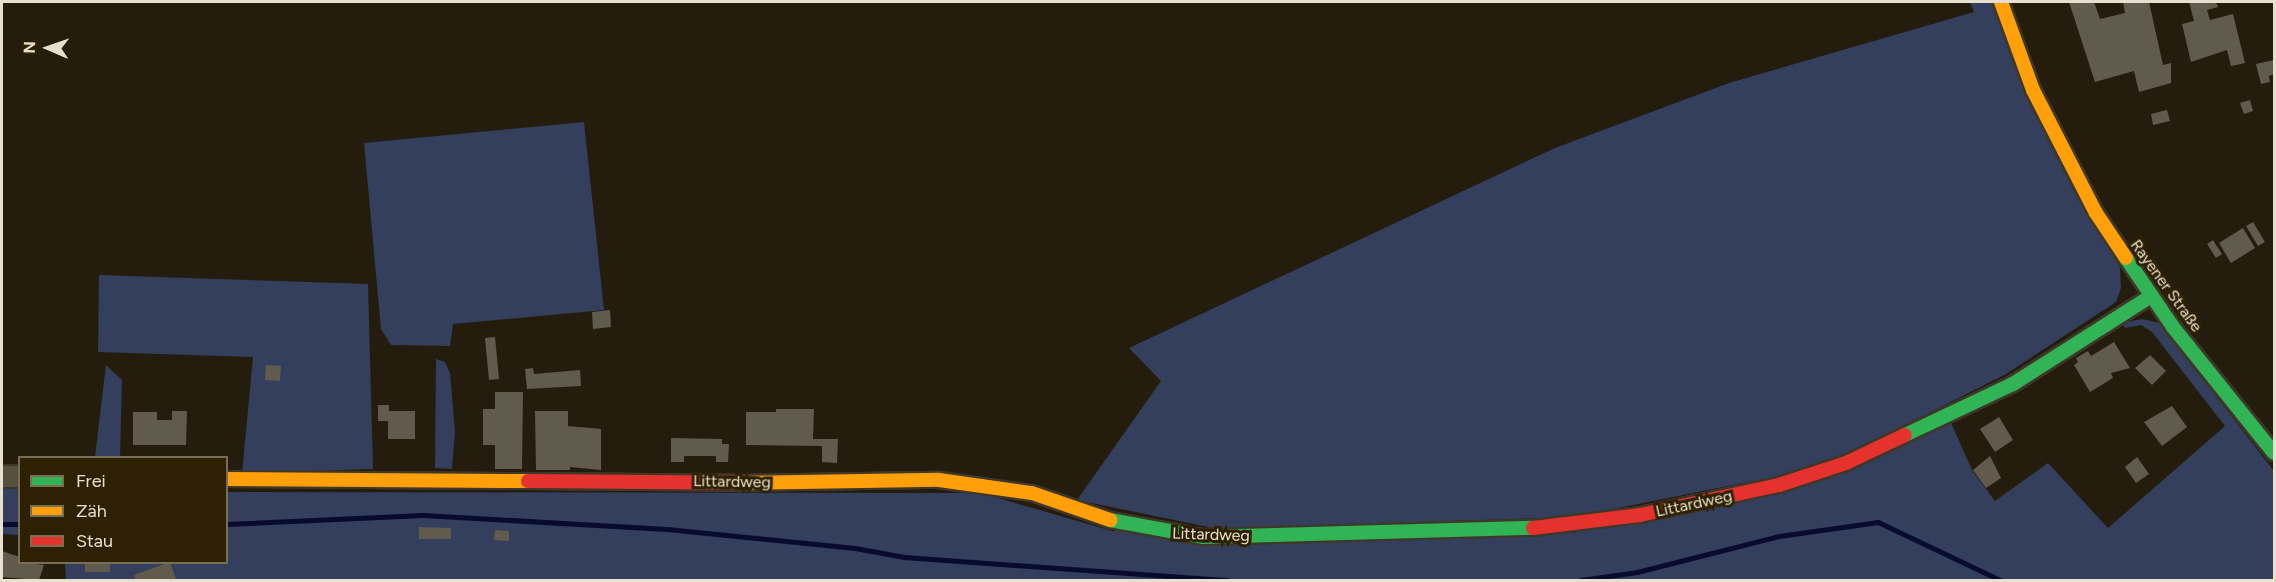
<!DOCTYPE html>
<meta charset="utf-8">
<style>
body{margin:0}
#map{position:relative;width:2276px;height:582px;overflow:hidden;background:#241d0d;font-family:Figtree,sans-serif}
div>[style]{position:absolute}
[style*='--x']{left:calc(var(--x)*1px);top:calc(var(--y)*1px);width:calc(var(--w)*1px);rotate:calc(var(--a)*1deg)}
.green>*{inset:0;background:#343e5d}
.stream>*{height:5px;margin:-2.5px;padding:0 2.5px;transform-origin:2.5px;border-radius:2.5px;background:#080b2d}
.building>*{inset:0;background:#615b4d}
.roads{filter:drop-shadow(2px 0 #3e372a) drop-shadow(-2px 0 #3e372a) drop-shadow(0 2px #3e372a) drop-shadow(0 -2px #3e372a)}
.street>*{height:21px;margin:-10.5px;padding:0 10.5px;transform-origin:10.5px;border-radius:10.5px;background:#565040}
.fast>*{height:14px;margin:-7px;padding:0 7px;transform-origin:7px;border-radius:7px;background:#30b455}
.slow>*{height:14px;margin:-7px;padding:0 7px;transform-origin:7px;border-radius:7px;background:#ff9f0a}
.jam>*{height:14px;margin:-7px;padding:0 7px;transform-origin:7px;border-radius:7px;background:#e5322d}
span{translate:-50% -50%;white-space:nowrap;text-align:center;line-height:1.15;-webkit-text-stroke:6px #2e2103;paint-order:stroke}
.street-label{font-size:16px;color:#e8e0cf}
.frame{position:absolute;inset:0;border:3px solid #e8e0cf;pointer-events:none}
.legend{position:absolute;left:18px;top:456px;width:210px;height:108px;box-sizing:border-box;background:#2e2103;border:2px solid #786d55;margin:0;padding:8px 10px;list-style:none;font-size:18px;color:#e8e0cf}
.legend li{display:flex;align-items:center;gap:12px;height:30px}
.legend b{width:30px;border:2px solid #786d55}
.north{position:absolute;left:18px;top:18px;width:60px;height:60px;-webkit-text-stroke:4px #2e2103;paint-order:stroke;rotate:272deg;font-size:16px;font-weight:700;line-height:24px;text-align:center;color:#e8e0cf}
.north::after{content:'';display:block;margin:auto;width:21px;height:27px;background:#e8e0cf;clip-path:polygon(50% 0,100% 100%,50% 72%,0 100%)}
</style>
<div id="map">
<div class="green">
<i style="clip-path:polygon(1970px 2px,1991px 2px,2120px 268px,2121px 288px,2116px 302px,2006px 374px,1858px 449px,1778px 476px,1573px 517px,1218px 529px,1077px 500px,1161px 381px,1129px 348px,1555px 148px,1729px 83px,1974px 12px)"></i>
<i style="clip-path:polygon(584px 122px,604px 310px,453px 324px,450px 346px,391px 345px,381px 329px,364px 143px)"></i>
<i style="clip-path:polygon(99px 275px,368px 284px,373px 469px,242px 473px,253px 357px,98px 352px)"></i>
<i style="clip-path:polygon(2142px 319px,2159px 323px,2274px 471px,2274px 580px,66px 580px,65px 563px,226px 562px,227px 492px,981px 493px,1112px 531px,1574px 533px,1951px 423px,1972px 470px,1995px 501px,2048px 463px,2108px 528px,2225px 426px,2152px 332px,2141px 325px,2125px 328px,2122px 323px)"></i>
<i style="clip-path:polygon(436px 359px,445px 362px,450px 373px,455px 432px,452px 469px,435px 468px)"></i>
<i style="clip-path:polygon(106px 365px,122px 380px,120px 457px,95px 457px)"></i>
<i style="clip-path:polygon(2px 487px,19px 487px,19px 535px,2px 534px)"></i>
</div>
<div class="stream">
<i style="--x:2;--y:524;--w:18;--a:0"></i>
<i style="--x:226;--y:524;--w:197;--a:-2.6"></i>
<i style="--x:423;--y:515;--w:244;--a:3.3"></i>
<i style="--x:667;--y:529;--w:189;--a:5.8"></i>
<i style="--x:855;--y:548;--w:50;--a:10.4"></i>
<i style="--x:904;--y:557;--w:325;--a:4.1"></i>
<i style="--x:1581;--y:580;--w:57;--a:-8.1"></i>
<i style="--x:1637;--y:572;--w:146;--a:-14.2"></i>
<i style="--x:1779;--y:536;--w:100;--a:-8"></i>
<i style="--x:1878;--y:522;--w:135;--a:25.4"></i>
</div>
<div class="building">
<i style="clip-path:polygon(2069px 2px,2094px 2px,2100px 19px,2125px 13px,2123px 2px,2149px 2px,2163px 65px,2171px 63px,2171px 83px,2139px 92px,2134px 71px,2095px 82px)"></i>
<i style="clip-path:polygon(2189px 2px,2216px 2px,2218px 7px,2207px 10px,2210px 20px,2233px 14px,2245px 63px,2231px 66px,2227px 50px,2191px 62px,2182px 24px,2194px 21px)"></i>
<i style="clip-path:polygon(2274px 60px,2274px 74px,2269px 76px,2270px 82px,2261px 84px,2256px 64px)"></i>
<i style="clip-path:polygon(2250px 100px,2253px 111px,2244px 114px,2240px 103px)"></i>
<i style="clip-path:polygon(2167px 110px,2170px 121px,2153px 125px,2151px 114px)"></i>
<i style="clip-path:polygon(2253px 222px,2265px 242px,2258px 246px,2246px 226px)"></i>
<i style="clip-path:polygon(2243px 228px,2255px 248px,2231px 263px,2219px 243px)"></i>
<i style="clip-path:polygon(2213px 240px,2222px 254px,2216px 258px,2207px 244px)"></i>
<i style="clip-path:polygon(610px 310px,611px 327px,593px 329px,592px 312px)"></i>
<i style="clip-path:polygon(495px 337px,499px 379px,489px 380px,485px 338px)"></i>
<i style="clip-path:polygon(2114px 342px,2130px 368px,2111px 373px,2113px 378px,2090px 392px,2074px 365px,2078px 362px,2076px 358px,2088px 351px,2091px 356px)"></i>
<i style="clip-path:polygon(2150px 355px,2166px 371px,2152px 385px,2135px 368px)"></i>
<i style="clip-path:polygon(266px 365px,281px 366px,280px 381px,265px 380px)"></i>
<i style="clip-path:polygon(533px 368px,534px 374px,580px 370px,581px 386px,527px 389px,525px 369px)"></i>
<i style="clip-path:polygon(495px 392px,523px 392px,522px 469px,495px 469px,495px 445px,483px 445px,483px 409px,495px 409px)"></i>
<i style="clip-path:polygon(378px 405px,389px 405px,389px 411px,415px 411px,415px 439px,388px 439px,388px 421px,378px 421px)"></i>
<i style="clip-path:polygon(2172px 406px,2187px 427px,2162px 446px,2144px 422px)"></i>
<i style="clip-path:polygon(776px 409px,814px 409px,813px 439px,838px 439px,837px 463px,822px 462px,822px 446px,746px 445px,746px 412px,776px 412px)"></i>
<i style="clip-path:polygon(172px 411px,187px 411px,186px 445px,133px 445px,133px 412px,157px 412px,157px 420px,172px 420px)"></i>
<i style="clip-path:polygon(535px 411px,568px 411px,568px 426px,601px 429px,601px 470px,570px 467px,570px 470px,536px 470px)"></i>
<i style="clip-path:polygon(1999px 417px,2013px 440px,1995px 452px,1980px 429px)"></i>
<i style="clip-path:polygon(671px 438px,722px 439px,722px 444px,729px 444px,728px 462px,716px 462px,716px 456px,684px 456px,684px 462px,671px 462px)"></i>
<i style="clip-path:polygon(1990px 456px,2001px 478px,1986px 488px,1973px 470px)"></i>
<i style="clip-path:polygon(2137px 457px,2149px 474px,2136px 483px,2125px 467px)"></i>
<i style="clip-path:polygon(419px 527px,451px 528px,451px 539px,419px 539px)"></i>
<i style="clip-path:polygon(495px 530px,509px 531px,509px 541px,494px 540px)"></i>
<i style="clip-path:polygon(2px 551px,20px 557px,20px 562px,44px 565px,39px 580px,2px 577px)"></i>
<i style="clip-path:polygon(85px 562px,110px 562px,110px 572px,85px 572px)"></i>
<i style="clip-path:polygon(170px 562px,176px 579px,136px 580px,134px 575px)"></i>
</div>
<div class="roads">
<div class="street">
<i style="--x:2;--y:476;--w:18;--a:0"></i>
</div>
<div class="fast">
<i style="--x:2126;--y:258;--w:83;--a:55.7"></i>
<i style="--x:2173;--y:327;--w:161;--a:51.3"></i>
<i style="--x:1905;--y:435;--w:119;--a:-25.3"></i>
<i style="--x:2013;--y:384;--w:164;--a:-32.5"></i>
<i style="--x:1110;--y:520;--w:95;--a:10.4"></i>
<i style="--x:1203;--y:537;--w:330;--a:-1.6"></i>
</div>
<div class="slow">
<i style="--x:2001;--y:2;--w:94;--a:70"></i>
<i style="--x:2033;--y:90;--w:138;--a:62.9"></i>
<i style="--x:2096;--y:213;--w:54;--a:56.3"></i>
<i style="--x:226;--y:479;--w:302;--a:0.4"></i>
<i style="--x:738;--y:483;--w:201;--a:-0.9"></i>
<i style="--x:939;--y:480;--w:94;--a:8"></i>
<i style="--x:1032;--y:493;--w:83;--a:19.1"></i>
</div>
<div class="jam">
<i style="--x:528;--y:481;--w:210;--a:0.5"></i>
<i style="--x:1533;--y:528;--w:108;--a:-6.9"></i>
<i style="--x:1640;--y:515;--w:142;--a:-12.2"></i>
<i style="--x:1779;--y:485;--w:71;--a:-18.2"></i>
<i style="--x:1846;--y:463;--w:65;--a:-25.4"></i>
</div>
</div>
<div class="street-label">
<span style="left:2166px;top:286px;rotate:54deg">Rayener Straße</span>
<span style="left:732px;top:482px;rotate:1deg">Littardweg</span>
<span style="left:1694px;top:504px;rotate:-12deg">Littardweg</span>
<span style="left:1211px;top:535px;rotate:2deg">Littardweg</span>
</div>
<div class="frame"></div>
<ul class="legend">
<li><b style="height:8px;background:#30b455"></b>Frei</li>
<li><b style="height:8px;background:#ff9f0a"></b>Zäh</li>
<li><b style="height:8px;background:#e5322d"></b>Stau</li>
</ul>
<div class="north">N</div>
</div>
